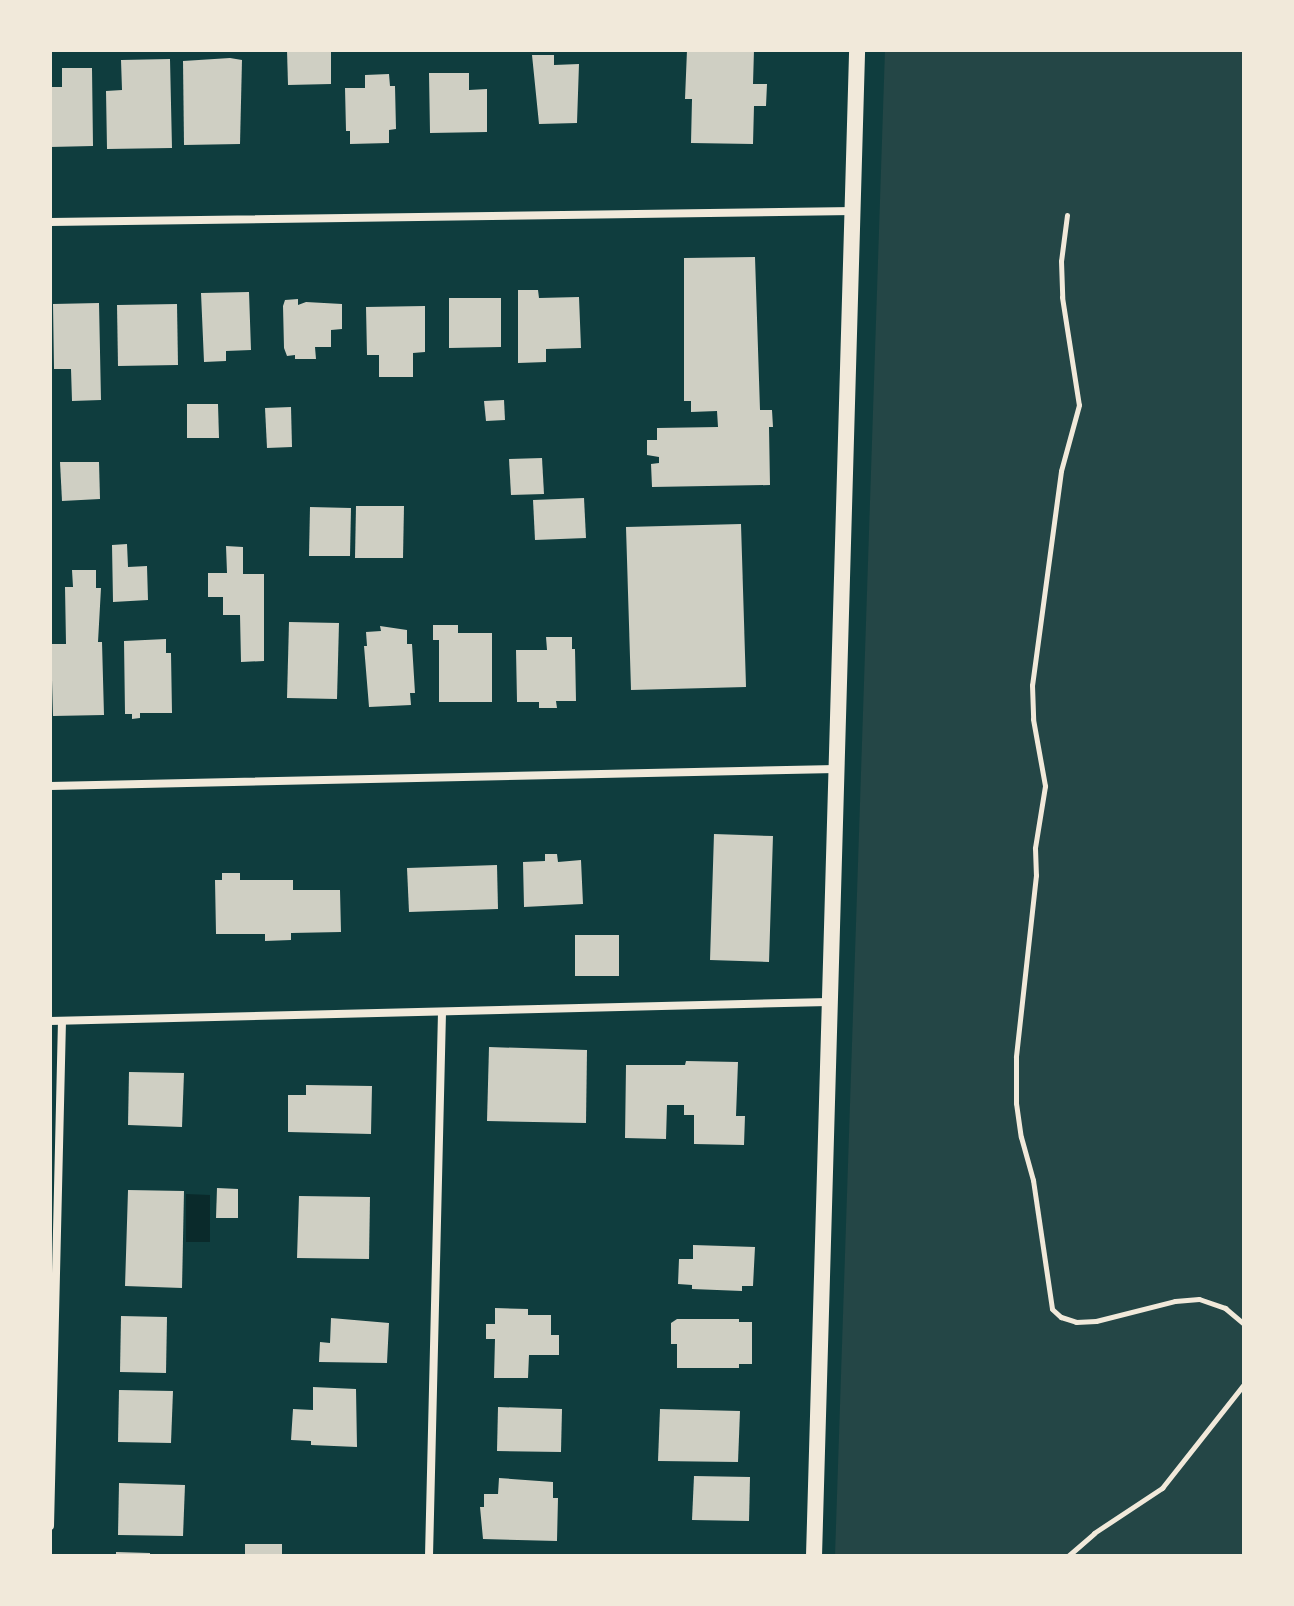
<!DOCTYPE html>
<style>
body{margin:0}
#map{position:relative;width:1294px;height:1606px;overflow:hidden;background:#0f3d3e;font-family:Arial,sans-serif}
div>[style]{position:absolute}
[style*='--x']{left:calc(var(--x)*1px);top:calc(var(--y)*1px);width:calc(var(--w)*1px);rotate:calc(var(--a)*1deg)}
.green>*{inset:0;background:#244646}
.water>*{inset:0;background:#0a2a2b}
.building>*{inset:0;background:#cfcfc3}
.path>*{height:5px;margin:-2.5px;padding:0 2.5px;transform-origin:2.5px;border-radius:2.5px;background:#f1e9da}
.minor>*{height:8px;margin:-4px;padding:0 4px;transform-origin:4px;border-radius:4px;background:#f1e9da}
.secondary>*{height:16px;margin:-8px;padding:0 8px;transform-origin:8px;border-radius:8px;background:#f1e9da}
span{translate:-50% -50%;white-space:nowrap;text-align:center;line-height:1.15;-webkit-text-stroke:6px #f1e9da;paint-order:stroke}
.frame{position:absolute;inset:0;border:52px solid #f1e9da;pointer-events:none}
</style>
<div id="map">
<div class="green">
<i style="clip-path:polygon(885px 50px,1244px 50px,1244px 1556px,835px 1556px)"></i>
</div>
<div class="water">
<i style="clip-path:polygon(186px 1194px,210px 1195px,210px 1242px,186px 1242px)"></i>
</div>
<div class="building">
<i style="clip-path:polygon(287px 50px,331px 50px,331px 84px,288px 85px)"></i>
<i style="clip-path:polygon(687px 50px,754px 50px,753px 84px,767px 84px,766px 106px,754px 106px,753px 144px,691px 143px,692px 99px,685px 99px)"></i>
<i style="clip-path:polygon(532px 55px,554px 55px,554px 65px,579px 64px,577px 123px,539px 124px)"></i>
<i style="clip-path:polygon(230px 58px,242px 60px,240px 144px,184px 145px,183px 61px)"></i>
<i style="clip-path:polygon(170px 59px,172px 148px,107px 149px,106px 91px,122px 90px,121px 60px)"></i>
<i style="clip-path:polygon(62px 68px,92px 68px,93px 146px,50px 147px,50px 87px,62px 87px)"></i>
<i style="clip-path:polygon(429px 73px,469px 73px,469px 90px,487px 89px,487px 132px,430px 133px)"></i>
<i style="clip-path:polygon(389px 74px,390px 86px,395px 86px,396px 129px,389px 130px,389px 143px,350px 144px,350px 131px,346px 131px,345px 88px,365px 88px,365px 75px)"></i>
<i style="clip-path:polygon(755px 257px,760px 410px,772px 410px,773px 427px,769px 427px,770px 485px,652px 487px,651px 464px,659px 463px,659px 457px,647px 455px,647px 440px,657px 440px,657px 428px,718px 427px,717px 411px,691px 412px,691px 401px,684px 401px,684px 258px)"></i>
<i style="clip-path:polygon(518px 290px,538px 290px,539px 298px,579px 297px,581px 348px,546px 349px,546px 362px,518px 363px)"></i>
<i style="clip-path:polygon(249px 292px,251px 350px,226px 351px,226px 361px,204px 362px,201px 293px)"></i>
<i style="clip-path:polygon(449px 298px,501px 298px,501px 347px,449px 348px)"></i>
<i style="clip-path:polygon(298px 299px,298px 305px,306px 302px,342px 304px,342px 329px,331px 330px,331px 347px,315px 347px,316px 359px,295px 359px,295px 355px,287px 356px,284px 348px,283px 306px,285px 300px)"></i>
<i style="clip-path:polygon(99px 303px,101px 400px,72px 401px,71px 369px,54px 369px,53px 304px)"></i>
<i style="clip-path:polygon(177px 304px,178px 365px,118px 366px,117px 305px)"></i>
<i style="clip-path:polygon(425px 306px,425px 352px,413px 353px,413px 377px,379px 377px,379px 355px,367px 355px,366px 307px)"></i>
<i style="clip-path:polygon(504px 400px,505px 420px,486px 421px,484px 401px)"></i>
<i style="clip-path:polygon(187px 404px,218px 404px,219px 438px,187px 438px)"></i>
<i style="clip-path:polygon(291px 407px,292px 447px,267px 448px,265px 408px)"></i>
<i style="clip-path:polygon(542px 458px,544px 494px,511px 495px,509px 459px)"></i>
<i style="clip-path:polygon(60px 462px,99px 462px,100px 499px,62px 501px)"></i>
<i style="clip-path:polygon(584px 498px,586px 538px,535px 540px,533px 500px)"></i>
<i style="clip-path:polygon(356px 506px,404px 506px,403px 558px,355px 558px)"></i>
<i style="clip-path:polygon(310px 507px,351px 508px,350px 556px,309px 556px)"></i>
<i style="clip-path:polygon(741px 524px,746px 687px,631px 690px,626px 527px)"></i>
<i style="clip-path:polygon(127px 544px,128px 567px,147px 566px,148px 600px,113px 602px,112px 545px)"></i>
<i style="clip-path:polygon(226px 546px,243px 547px,243px 574px,264px 574px,264px 661px,241px 662px,240px 615px,223px 615px,223px 597px,208px 597px,208px 573px,227px 573px)"></i>
<i style="clip-path:polygon(72px 570px,96px 570px,96px 588px,101px 588px,98px 642px,102px 642px,104px 715px,53px 716px,51px 644px,66px 644px,65px 587px,73px 587px)"></i>
<i style="clip-path:polygon(289px 622px,339px 623px,337px 699px,287px 698px)"></i>
<i style="clip-path:polygon(433px 625px,458px 625px,458px 633px,492px 633px,492px 702px,439px 702px,439px 640px,433px 640px)"></i>
<i style="clip-path:polygon(380px 626px,407px 630px,407px 644px,412px 644px,415px 693px,410px 693px,411px 705px,369px 707px,364px 646px,367px 646px,366px 632px,381px 631px)"></i>
<i style="clip-path:polygon(546px 637px,572px 637px,572px 649px,575px 649px,576px 701px,556px 701px,557px 708px,539px 708px,539px 702px,517px 702px,516px 650px,547px 650px)"></i>
<i style="clip-path:polygon(166px 639px,166px 653px,171px 653px,172px 713px,140px 713px,140px 718px,132px 719px,132px 714px,125px 714px,124px 641px)"></i>
<i style="clip-path:polygon(714px 834px,773px 836px,769px 962px,710px 960px)"></i>
<i style="clip-path:polygon(545px 854px,557px 854px,558px 862px,581px 860px,583px 904px,524px 907px,523px 862px,545px 861px)"></i>
<i style="clip-path:polygon(497px 865px,498px 909px,409px 912px,407px 868px)"></i>
<i style="clip-path:polygon(222px 873px,240px 873px,240px 880px,293px 880px,293px 890px,340px 890px,341px 932px,291px 933px,291px 940px,265px 941px,265px 934px,216px 934px,215px 880px,222px 880px)"></i>
<i style="clip-path:polygon(575px 935px,619px 935px,619px 976px,575px 976px)"></i>
<i style="clip-path:polygon(489px 1047px,587px 1050px,586px 1123px,487px 1121px)"></i>
<i style="clip-path:polygon(686px 1061px,738px 1062px,736px 1116px,745px 1116px,744px 1145px,694px 1144px,694px 1115px,684px 1115px,684px 1105px,667px 1105px,666px 1139px,625px 1138px,626px 1065px,685px 1065px)"></i>
<i style="clip-path:polygon(129px 1072px,184px 1073px,182px 1127px,128px 1125px)"></i>
<i style="clip-path:polygon(306px 1085px,372px 1086px,371px 1134px,288px 1132px,288px 1095px,306px 1095px)"></i>
<i style="clip-path:polygon(217px 1188px,238px 1189px,238px 1218px,216px 1218px)"></i>
<i style="clip-path:polygon(128px 1190px,184px 1191px,182px 1288px,125px 1286px)"></i>
<i style="clip-path:polygon(299px 1196px,370px 1197px,369px 1259px,297px 1258px)"></i>
<i style="clip-path:polygon(693px 1245px,755px 1247px,753px 1286px,742px 1286px,742px 1291px,692px 1289px,692px 1285px,678px 1284px,679px 1259px,693px 1259px)"></i>
<i style="clip-path:polygon(495px 1308px,528px 1309px,528px 1315px,551px 1315px,551px 1335px,559px 1335px,559px 1355px,529px 1355px,528px 1378px,494px 1378px,495px 1339px,486px 1339px,486px 1324px,495px 1324px)"></i>
<i style="clip-path:polygon(121px 1316px,167px 1317px,166px 1373px,120px 1372px)"></i>
<i style="clip-path:polygon(331px 1318px,389px 1323px,387px 1363px,319px 1362px,320px 1342px,330px 1343px)"></i>
<i style="clip-path:polygon(677px 1319px,739px 1319px,739px 1322px,752px 1322px,752px 1364px,739px 1364px,739px 1368px,677px 1368px,677px 1344px,671px 1344px,671px 1323px)"></i>
<i style="clip-path:polygon(313px 1387px,356px 1389px,357px 1447px,311px 1445px,311px 1441px,291px 1440px,293px 1409px,313px 1410px)"></i>
<i style="clip-path:polygon(119px 1390px,173px 1391px,171px 1443px,118px 1442px)"></i>
<i style="clip-path:polygon(498px 1407px,562px 1409px,561px 1452px,497px 1451px)"></i>
<i style="clip-path:polygon(660px 1409px,740px 1411px,738px 1462px,658px 1461px)"></i>
<i style="clip-path:polygon(694px 1476px,750px 1477px,749px 1521px,692px 1520px)"></i>
<i style="clip-path:polygon(499px 1478px,553px 1482px,553px 1498px,558px 1498px,557px 1541px,483px 1539px,480px 1507px,484px 1507px,484px 1494px,498px 1494px)"></i>
<i style="clip-path:polygon(119px 1483px,185px 1485px,183px 1536px,118px 1535px)"></i>
<i style="clip-path:polygon(245px 1544px,282px 1544px,282px 1556px,245px 1556px)"></i>
<i style="clip-path:polygon(116px 1552px,150px 1553px,150px 1556px,116px 1556px)"></i>
</div>
<div class="path">
<i style="--x:1067;--y:215;--w:46;--a:97.4"></i>
<i style="--x:1061;--y:261;--w:36;--a:88"></i>
<i style="--x:1062;--y:297;--w:109;--a:81.1"></i>
<i style="--x:1079;--y:405;--w:68;--a:105.3"></i>
<i style="--x:1061;--y:471;--w:216;--a:97.7"></i>
<i style="--x:1032;--y:685;--w:34;--a:88"></i>
<i style="--x:1033;--y:719;--w:68;--a:79.8"></i>
<i style="--x:1045;--y:786;--w:63;--a:99.2"></i>
<i style="--x:1035;--y:848;--w:27;--a:88"></i>
<i style="--x:1036;--y:875;--w:183;--a:96.3"></i>
<i style="--x:1016;--y:1057;--w:46;--a:90"></i>
<i style="--x:1016;--y:1103;--w:34;--a:82"></i>
<i style="--x:1021;--y:1137;--w:45;--a:74.4"></i>
<i style="--x:1033;--y:1180;--w:130;--a:81.6"></i>
<i style="--x:1052;--y:1309;--w:12;--a:42"></i>
<i style="--x:1061;--y:1317;--w:16;--a:18"></i>
<i style="--x:1076;--y:1322;--w:20;--a:-3"></i>
<i style="--x:1096;--y:1321;--w:81;--a:-14.2"></i>
<i style="--x:1175;--y:1301;--w:24;--a:-5"></i>
<i style="--x:1199;--y:1299;--w:28;--a:19"></i>
<i style="--x:1225;--y:1308;--w:25;--a:40"></i>
<i style="--x:1068;--y:1556;--w:35;--a:-41"></i>
<i style="--x:1094;--y:1533;--w:82;--a:-33.5"></i>
<i style="--x:1162;--y:1488;--w:132;--a:-51.7"></i>
</div>
<div class="minor">
<i style="--x:50;--y:222;--w:804;--a:-0.78"></i>
<i style="--x:50;--y:786;--w:786;--a:-1.24"></i>
<i style="--x:50;--y:1021;--w:779;--a:-1.4"></i>
<i style="--x:50;--y:1526;--w:505;--a:-88.64"></i>
<i style="--x:429;--y:1556;--w:544;--a:-88.63"></i>
</div>
<div class="secondary">
<i style="--x:814;--y:1556;--w:1507;--a:-88.36"></i>
</div>
<div class="frame"></div>
</div>
